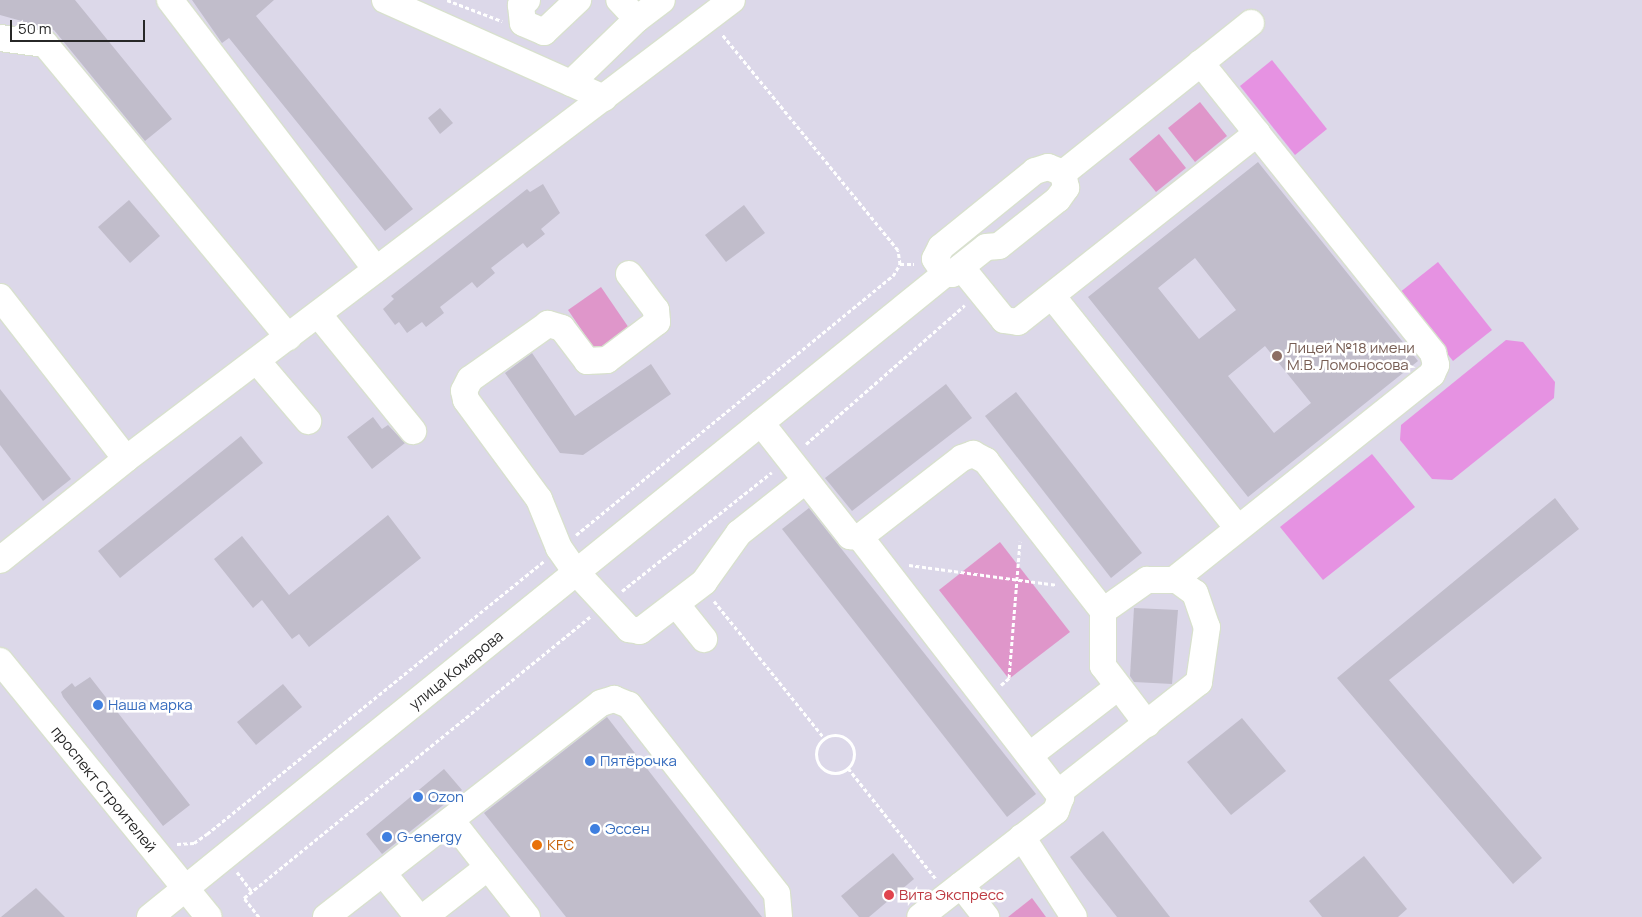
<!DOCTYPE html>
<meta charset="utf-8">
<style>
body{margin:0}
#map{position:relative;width:1642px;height:917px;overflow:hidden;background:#dcd8e9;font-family:Manrope,sans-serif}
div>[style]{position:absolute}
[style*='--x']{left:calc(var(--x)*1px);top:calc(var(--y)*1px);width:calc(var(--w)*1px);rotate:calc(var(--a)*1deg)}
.green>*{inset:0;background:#df96ca}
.pitch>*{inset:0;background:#e692e2}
.building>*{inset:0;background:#c1bdcb}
.path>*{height:3px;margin-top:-1.5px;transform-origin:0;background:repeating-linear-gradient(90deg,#fff 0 4px,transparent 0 6.5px)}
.path>.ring{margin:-1.5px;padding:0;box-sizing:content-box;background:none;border:3px solid #fff;border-radius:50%}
.roads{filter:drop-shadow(1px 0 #d8e0ce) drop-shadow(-1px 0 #d8e0ce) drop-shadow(0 1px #d8e0ce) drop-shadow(0 -1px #d8e0ce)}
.minor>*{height:26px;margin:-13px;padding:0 13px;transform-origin:13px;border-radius:13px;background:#fff}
.dots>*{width:14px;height:14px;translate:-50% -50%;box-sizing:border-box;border:2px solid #fff;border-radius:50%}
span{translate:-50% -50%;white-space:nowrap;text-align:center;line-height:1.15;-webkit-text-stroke:5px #fff;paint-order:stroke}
.education-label{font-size:15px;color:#785e54}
.left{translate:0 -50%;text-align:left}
.street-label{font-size:15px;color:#272727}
.shop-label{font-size:15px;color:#366cbe}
.food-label{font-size:15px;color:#c56008}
.health-label{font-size:15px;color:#be3a42}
.scale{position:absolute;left:10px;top:20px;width:135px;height:22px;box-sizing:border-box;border:2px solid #272727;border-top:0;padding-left:6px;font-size:15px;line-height:18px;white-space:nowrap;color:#272727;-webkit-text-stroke:4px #fff;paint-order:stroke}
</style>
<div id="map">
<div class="green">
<i style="clip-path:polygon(1200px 102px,1227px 136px,1195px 162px,1168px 128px)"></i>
<i style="clip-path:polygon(1159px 134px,1186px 168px,1156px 192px,1129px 159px)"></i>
<i style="clip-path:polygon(601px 287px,629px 328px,596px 351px,568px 310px)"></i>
<i style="clip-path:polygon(1000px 542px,1070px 632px,1009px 679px,939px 590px)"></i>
<i style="clip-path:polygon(1032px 898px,1046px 917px,1008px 917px)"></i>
</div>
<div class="pitch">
<i style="clip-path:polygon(1272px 60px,1327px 129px,1295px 155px,1240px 86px)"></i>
<i style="clip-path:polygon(1438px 262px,1492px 330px,1453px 361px,1399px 293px)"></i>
<i style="clip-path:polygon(1506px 340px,1523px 342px,1555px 382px,1554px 398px,1452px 480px,1432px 479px,1400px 440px,1401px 425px)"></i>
<i style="clip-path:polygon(1372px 454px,1415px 507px,1323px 580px,1280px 527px)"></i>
</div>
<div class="building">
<i style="clip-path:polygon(0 0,75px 0,172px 119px,145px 141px,54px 30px,0 15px)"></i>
<i style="clip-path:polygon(192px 0,274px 0,256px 16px,413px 209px,385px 231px,229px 38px,222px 43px)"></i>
<i style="clip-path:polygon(440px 108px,453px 123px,440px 134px,428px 118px)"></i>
<i style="clip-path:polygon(evenodd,1258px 162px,1418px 361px,1248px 497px,1088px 297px,1258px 162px,1195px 258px,1236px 310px,1199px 339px,1158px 288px,1195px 258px,1258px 162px,1265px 346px,1311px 403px,1274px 433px,1228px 376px,1265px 346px)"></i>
<i style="clip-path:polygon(543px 184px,560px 213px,541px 229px,545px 234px,527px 248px,523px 243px,491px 268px,495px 273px,477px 288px,472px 282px,440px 307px,444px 313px,426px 327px,422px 322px,407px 333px,399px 322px,395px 325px,383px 309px,394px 299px,391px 296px,527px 189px,530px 192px)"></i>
<i style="clip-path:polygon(129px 200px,160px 236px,130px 263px,98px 227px)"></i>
<i style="clip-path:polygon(744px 205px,765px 233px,726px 262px,705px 235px)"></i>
<i style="clip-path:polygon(532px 353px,575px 416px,651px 364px,671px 394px,583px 455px,560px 453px,505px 373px)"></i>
<i style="clip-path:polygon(946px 384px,972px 418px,852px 511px,825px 478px)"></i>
<i style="clip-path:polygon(0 389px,71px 479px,43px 501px,0 445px)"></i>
<i style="clip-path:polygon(1016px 392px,1142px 553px,1111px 578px,985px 416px)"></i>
<i style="clip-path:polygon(373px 417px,382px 429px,388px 425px,405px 443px,372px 469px,347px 437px)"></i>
<i style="clip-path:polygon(241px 436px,263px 463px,120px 578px,98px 551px)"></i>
<i style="clip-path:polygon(1555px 498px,1579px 529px,1389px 680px,1542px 858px,1513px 884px,1337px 678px)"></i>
<i style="clip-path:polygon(809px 508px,1036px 794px,1007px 817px,782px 529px)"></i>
<i style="clip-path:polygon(388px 515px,421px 558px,309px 647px,299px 634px,292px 639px,262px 600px,253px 608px,214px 559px,242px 536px,289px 595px)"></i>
<i style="clip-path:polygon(1134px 608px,1178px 610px,1172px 684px,1134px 682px,1130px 676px)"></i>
<i style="clip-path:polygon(90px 677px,190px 805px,163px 826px,63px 697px,61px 692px,72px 683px,75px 687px)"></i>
<i style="clip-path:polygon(283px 684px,302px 707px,256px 745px,237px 722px)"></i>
<i style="clip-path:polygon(607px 717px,762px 917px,566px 917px,484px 813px)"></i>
<i style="clip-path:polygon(1242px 718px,1286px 771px,1231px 815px,1187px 762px)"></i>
<i style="clip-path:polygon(444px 769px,462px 790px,382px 854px,366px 834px)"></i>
<i style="clip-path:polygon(1103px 831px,1170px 917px,1117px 917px,1086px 878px,1070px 857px)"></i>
<i style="clip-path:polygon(893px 853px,914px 879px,869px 917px,859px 917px,841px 896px)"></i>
<i style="clip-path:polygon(1364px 856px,1407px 909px,1398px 917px,1322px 917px,1309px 901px)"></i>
<i style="clip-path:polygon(36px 888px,65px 917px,1px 917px)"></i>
</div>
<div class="path">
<i style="--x:447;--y:0;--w:59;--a:20.9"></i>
<i style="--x:900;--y:264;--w:14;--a:0"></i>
<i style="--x:806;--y:444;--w:211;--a:-41.2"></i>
<i style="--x:576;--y:535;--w:409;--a:-39.3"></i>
<i style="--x:893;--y:276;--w:14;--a:-60"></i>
<i style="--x:900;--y:264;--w:14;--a:-98"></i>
<i style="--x:898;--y:250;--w:279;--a:-129.2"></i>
<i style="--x:909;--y:565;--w:148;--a:7.7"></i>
<i style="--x:622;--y:591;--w:191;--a:-38.4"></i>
<i style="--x:714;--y:601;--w:176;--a:51.2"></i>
<i style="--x:1001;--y:685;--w:11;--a:-41"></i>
<i style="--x:1009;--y:678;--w:137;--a:-85.4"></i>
<i class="ring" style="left:816px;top:735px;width:35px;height:35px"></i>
<i style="--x:848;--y:768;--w:142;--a:51.6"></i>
<i style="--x:177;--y:844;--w:17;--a:-3"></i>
<i style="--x:194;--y:843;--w:16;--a:-35"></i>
<i style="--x:207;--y:834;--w:434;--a:-39"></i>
<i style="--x:237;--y:872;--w:25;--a:53"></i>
<i style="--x:259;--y:917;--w:24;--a:-128"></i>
<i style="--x:244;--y:898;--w:446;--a:-39.1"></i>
</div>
<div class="roads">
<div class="minor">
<i style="--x:170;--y:0;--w:339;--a:52.6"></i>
<i style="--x:385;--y:0;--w:240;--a:24.1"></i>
<i style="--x:527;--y:0;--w:8;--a:140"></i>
<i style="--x:521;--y:5;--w:18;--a:84"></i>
<i style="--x:523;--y:23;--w:23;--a:23"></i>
<i style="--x:544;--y:32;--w:47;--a:-43.3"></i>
<i style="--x:637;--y:19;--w:31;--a:-37"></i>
<i style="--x:0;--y:38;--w:45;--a:7.6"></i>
<i style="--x:45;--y:44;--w:381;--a:50.3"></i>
<i style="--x:1201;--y:63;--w:64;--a:-38.7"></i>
<i style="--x:571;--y:83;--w:92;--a:-44.1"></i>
<i style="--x:637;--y:19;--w:26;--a:-133"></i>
<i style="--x:961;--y:267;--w:68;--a:50.9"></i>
<i style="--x:1004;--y:320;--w:14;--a:8"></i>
<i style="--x:1018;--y:322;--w:305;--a:-38.3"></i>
<i style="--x:1257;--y:133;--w:90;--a:-128.7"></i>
<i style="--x:1201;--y:63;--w:176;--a:141.4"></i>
<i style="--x:629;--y:274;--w:45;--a:53.1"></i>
<i style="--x:656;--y:310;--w:12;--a:85"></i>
<i style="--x:657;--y:322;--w:63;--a:142.8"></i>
<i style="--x:607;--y:360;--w:20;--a:177"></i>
<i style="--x:587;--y:361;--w:41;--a:-127.1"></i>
<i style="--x:562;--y:328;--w:15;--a:-164"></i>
<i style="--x:548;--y:324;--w:95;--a:144.8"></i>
<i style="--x:470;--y:379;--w:13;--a:117"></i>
<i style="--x:464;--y:391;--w:9;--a:77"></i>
<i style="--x:466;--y:400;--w:123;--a:53.6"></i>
<i style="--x:539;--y:499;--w:53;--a:67.8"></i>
<i style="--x:559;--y:548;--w:29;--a:55"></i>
<i style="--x:576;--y:572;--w:78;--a:47.1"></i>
<i style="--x:629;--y:629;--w:11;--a:10"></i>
<i style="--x:640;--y:631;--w:81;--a:-37.4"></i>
<i style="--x:704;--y:582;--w:60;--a:-54.5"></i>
<i style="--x:739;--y:533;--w:85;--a:-38.3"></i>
<i style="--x:1052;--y:296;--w:297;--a:51.3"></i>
<i style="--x:0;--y:297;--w:205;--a:52.1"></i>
<i style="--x:318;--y:314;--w:151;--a:50.9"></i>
<i style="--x:257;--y:361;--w:79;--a:49.6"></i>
<i style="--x:761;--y:423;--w:144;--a:51.8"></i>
<i style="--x:850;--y:536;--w:10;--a:6"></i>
<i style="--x:860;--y:537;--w:329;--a:52.3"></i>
<i style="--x:1061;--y:797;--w:15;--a:110"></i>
<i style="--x:1056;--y:811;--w:172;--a:142.1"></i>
<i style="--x:860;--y:537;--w:129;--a:-37.8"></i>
<i style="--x:962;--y:458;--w:12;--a:-20"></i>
<i style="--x:973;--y:454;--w:15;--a:28"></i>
<i style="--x:986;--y:461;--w:190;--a:52"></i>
<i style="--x:1103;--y:611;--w:54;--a:-35.2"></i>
<i style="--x:1147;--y:580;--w:30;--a:0"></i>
<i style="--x:1177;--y:580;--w:22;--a:36"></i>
<i style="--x:1195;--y:593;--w:36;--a:71"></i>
<i style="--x:1207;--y:627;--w:56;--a:98.3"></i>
<i style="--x:1199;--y:682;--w:178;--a:141.8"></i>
<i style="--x:0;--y:560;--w:161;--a:-38.7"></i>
<i style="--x:126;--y:459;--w:760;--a:-37.14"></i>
<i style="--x:1174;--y:580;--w:330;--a:-38.6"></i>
<i style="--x:1432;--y:374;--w:10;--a:-66"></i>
<i style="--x:1436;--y:365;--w:12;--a:-104"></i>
<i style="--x:1433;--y:353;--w:282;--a:-128.7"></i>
<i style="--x:676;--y:604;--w:45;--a:51.3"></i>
<i style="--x:1103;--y:611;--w:55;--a:90"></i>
<i style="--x:1103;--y:666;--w:73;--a:52.8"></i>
<i style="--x:0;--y:661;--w:330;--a:50.8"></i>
<i style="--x:1030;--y:755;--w:111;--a:-37.7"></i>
<i style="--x:451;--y:820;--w:123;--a:51.9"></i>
<i style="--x:1022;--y:837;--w:95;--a:57"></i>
<i style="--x:383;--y:873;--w:56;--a:51.5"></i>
<i style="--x:961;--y:885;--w:41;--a:52"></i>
<i style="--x:150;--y:917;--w:1022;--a:-38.97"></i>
<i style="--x:945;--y:274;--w:7;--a:0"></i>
<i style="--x:952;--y:274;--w:43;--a:-38.5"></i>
<i style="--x:986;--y:247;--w:13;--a:-4"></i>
<i style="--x:999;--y:246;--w:75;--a:-38.5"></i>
<i style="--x:1058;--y:199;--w:14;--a:-54"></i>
<i style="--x:1066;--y:188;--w:15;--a:-101"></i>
<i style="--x:1063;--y:173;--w:16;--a:-158"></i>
<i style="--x:1048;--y:167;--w:14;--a:163"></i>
<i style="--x:1035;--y:171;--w:121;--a:141"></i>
<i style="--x:941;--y:247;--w:13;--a:117"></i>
<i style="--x:935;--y:259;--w:18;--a:56"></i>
<i style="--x:326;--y:917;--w:348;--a:-37.9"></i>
<i style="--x:601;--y:703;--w:14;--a:-17"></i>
<i style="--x:614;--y:699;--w:16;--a:22"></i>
<i style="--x:629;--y:705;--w:240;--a:51.9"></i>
<i style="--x:777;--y:894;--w:23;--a:85"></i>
<i style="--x:424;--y:917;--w:81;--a:-38"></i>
</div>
</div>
<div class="dots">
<i style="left:1277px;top:356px;background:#8d6e63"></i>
<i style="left:98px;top:705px;background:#3f7fe0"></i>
<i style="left:590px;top:761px;background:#3f7fe0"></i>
<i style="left:418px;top:797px;background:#3f7fe0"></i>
<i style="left:595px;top:829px;background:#3f7fe0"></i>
<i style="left:387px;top:837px;background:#3f7fe0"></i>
<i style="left:537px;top:845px;background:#e8710a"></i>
<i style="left:889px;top:895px;background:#e0444e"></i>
</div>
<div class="education-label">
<span class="left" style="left:1287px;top:356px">Лицей №18 имени<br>М.В. Ломоносова</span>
</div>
<div class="street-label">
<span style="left:456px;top:670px;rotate:-39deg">улица Комарова</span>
<span style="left:104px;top:789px;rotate:51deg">проспект Строителей</span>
</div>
<div class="shop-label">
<span class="left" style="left:108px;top:705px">Наша марка</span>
<span class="left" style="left:600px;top:761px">Пятёрочка</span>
<span class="left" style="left:428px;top:797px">Ozon</span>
<span class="left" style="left:605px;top:829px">Эссен</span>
<span class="left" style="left:397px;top:837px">G-energy</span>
</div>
<div class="food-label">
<span class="left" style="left:547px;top:845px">KFC</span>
</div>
<div class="health-label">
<span class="left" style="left:899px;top:895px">Вита Экспресс</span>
</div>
<div class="scale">50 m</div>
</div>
